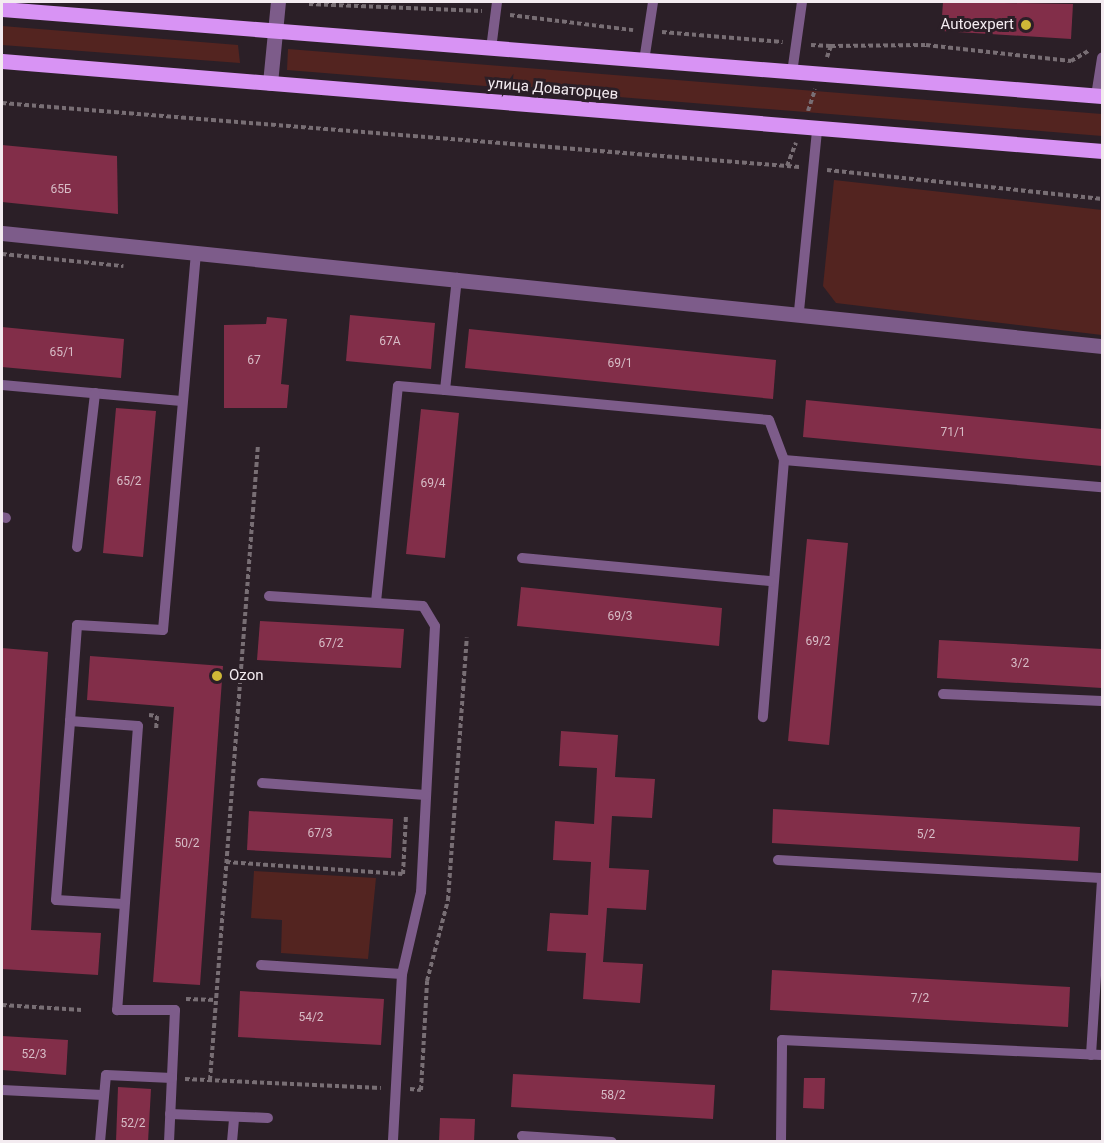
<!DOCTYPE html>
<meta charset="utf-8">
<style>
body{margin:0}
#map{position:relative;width:1104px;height:1143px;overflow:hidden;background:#2b1f27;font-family:Roboto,sans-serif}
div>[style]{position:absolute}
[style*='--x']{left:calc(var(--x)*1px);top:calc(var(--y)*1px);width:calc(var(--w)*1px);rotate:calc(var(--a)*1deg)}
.green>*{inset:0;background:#532420}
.building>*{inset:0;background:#822e49}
.path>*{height:4px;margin-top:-2px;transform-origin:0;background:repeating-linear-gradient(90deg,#786e74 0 4.5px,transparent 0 7.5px)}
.lane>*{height:10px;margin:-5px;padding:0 5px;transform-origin:5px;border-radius:5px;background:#7d5c8a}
.street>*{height:15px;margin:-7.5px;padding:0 7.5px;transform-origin:7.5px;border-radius:7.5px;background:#7d5c8a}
.primary>*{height:15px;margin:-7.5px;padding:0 7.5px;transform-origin:7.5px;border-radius:7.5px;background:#d893f4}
.dots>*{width:16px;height:16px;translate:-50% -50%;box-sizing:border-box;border:3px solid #2b1f27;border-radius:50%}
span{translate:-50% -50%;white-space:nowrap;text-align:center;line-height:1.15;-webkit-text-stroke:6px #2b1f27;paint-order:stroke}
.number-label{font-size:12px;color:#d7bcc6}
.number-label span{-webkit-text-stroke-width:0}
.poi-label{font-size:15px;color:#f3ebf0}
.right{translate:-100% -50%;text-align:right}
.left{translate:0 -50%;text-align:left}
.street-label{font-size:15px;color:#f3ebf0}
.frame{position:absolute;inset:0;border:3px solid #f3ebf0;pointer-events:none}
</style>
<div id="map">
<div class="green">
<i style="clip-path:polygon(2px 26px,238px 45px,240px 63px,2px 45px)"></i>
<i style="clip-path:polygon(288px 49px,1102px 114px,1102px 136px,287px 70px)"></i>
<i style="clip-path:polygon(834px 180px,1102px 210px,1102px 335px,836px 303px,823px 286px)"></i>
<i style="clip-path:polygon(254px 871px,376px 878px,368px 959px,281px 953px,282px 920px,251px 918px)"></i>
</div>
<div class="building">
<i style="clip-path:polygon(943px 2px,1073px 4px,1071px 39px,941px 31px)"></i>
<i style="clip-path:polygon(2px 145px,117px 156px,118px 214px,2px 202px)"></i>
<i style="clip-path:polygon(350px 315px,435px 323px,431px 369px,346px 361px)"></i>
<i style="clip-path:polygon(267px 317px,287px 319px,281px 384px,289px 385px,287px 408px,224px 408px,224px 325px,266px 324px)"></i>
<i style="clip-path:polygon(2px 327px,124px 339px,121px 378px,2px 367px)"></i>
<i style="clip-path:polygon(469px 329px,776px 360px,773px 399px,465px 368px)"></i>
<i style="clip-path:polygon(806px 400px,1102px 429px,1102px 466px,803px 437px)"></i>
<i style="clip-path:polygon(116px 408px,156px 411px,143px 557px,103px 553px)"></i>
<i style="clip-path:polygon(421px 409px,459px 413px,445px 558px,406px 554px)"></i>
<i style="clip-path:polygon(807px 539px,848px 543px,829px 745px,788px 741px)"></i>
<i style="clip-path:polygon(521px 587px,722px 608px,719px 646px,517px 626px)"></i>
<i style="clip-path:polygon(260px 621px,404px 629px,401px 668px,257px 660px)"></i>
<i style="clip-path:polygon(939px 640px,1102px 649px,1102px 688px,937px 678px)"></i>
<i style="clip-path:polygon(2px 648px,48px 652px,31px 930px,101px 933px,98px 975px,2px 969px)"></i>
<i style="clip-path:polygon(90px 656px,223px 666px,200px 985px,153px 982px,174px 707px,87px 700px)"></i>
<i style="clip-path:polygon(561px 731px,618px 735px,615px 777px,655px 779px,652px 818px,612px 816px,609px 868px,649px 870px,646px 910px,607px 908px,603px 962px,643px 964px,640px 1003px,583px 999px,586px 953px,547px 951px,550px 913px,588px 915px,591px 862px,553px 860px,555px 821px,594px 824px,597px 768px,559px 766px)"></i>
<i style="clip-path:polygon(773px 809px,1080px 827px,1078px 861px,772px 843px)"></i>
<i style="clip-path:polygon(249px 811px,393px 819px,391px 858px,247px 850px)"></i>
<i style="clip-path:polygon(772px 970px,1070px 987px,1068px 1027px,770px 1010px)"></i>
<i style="clip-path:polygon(240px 991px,384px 999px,381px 1045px,238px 1037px)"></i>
<i style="clip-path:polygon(2px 1036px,68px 1040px,66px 1075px,2px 1070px)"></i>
<i style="clip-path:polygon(513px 1074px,715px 1085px,713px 1119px,511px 1107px)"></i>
<i style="clip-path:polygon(804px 1078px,825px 1078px,824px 1109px,803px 1108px)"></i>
<i style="clip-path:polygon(118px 1087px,151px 1089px,148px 1142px,116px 1142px)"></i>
<i style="clip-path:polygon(440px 1118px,475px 1119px,474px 1142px,439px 1142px)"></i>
</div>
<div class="path">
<i style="--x:309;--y:4;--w:173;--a:2.3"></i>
<i style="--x:510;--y:15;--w:124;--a:7"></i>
<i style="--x:662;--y:32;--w:121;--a:4.7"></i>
<i style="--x:811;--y:45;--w:20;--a:3"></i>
<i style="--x:831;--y:46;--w:12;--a:110"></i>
<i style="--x:831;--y:46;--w:95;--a:-0.6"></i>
<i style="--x:926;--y:45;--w:146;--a:6.3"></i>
<i style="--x:1071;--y:61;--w:20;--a:-30"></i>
<i style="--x:2;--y:103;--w:800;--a:4.59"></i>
<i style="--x:808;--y:111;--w:23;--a:-72"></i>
<i style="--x:787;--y:166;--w:25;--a:-69"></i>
<i style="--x:827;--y:170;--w:277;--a:6"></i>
<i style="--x:2;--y:254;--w:122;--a:5.7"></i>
<i style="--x:149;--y:715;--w:8;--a:7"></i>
<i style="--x:157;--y:716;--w:15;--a:94"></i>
<i style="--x:226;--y:862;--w:177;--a:3.9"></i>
<i style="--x:403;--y:874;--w:59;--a:-87.1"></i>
<i style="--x:186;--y:999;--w:30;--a:2"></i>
<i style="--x:2;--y:1005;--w:80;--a:3.6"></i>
<i style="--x:185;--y:1079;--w:196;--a:2.6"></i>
<i style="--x:210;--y:1080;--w:637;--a:-85.68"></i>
<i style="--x:410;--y:1089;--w:11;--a:5"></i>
<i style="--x:421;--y:1090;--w:109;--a:-86.8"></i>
<i style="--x:427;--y:981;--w:84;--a:-75.5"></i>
<i style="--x:448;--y:900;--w:263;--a:-85.9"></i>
</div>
<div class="lane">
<i style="--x:491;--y:49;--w:47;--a:-82.7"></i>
<i style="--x:644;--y:61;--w:60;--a:-81.3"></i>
<i style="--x:792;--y:73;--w:72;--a:-82"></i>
<i style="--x:1096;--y:96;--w:39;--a:-81"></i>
<i style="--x:799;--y:311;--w:182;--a:-84.3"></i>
<i style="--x:2;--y:385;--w:180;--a:5.1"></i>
<i style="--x:445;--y:390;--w:325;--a:5.3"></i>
<i style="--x:769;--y:420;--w:43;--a:69.4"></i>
<i style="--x:784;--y:460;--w:258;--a:94.7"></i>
<i style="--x:784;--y:460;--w:319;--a:4.9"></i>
<i style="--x:2;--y:517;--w:4;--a:14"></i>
<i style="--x:77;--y:547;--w:155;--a:-83.3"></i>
<i style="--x:522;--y:558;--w:251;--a:5.3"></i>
<i style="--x:269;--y:596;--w:154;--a:3.7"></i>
<i style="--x:423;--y:606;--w:23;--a:59"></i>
<i style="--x:435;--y:626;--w:266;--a:93"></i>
<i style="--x:421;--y:892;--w:84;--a:103"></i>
<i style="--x:402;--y:974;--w:168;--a:93.1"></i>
<i style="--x:376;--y:602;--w:217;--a:-84.2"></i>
<i style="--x:398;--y:386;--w:47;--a:4.9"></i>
<i style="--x:445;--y:390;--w:113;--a:-83.9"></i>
<i style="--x:943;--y:694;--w:159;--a:2.5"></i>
<i style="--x:70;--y:721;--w:96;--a:-85.8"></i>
<i style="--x:77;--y:625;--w:86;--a:3.3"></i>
<i style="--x:163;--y:630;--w:379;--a:-85"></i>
<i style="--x:262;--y:783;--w:164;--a:4.2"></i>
<i style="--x:778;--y:860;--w:324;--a:3.2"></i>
<i style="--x:123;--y:904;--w:67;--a:-176.6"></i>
<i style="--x:56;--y:900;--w:180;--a:-85.5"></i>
<i style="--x:70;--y:721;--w:68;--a:4.2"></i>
<i style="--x:138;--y:726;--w:285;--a:94.2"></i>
<i style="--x:117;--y:1010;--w:58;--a:0"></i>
<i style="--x:175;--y:1010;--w:132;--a:92.6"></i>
<i style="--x:261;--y:965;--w:141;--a:3.7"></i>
<i style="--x:1091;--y:1055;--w:177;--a:-86.4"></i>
<i style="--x:2;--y:1090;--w:101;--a:2.8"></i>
<i style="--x:170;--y:1114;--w:98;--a:2.3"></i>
<i style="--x:522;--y:1136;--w:90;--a:3.8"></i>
<i style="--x:100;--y:1142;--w:67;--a:-84.9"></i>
<i style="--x:106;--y:1075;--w:66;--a:2.6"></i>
<i style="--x:232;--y:1142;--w:25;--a:-85"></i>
<i style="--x:781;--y:1142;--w:102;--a:-89.4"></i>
<i style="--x:782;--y:1040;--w:320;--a:2.7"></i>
</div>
<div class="street">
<i style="--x:270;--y:83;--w:81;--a:-84.4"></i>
<i style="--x:2;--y:233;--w:1106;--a:5.87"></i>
</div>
<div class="primary">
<i style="--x:2;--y:9;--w:1103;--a:4.52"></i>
<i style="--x:2;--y:61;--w:1104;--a:4.68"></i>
</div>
<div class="dots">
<i style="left:1026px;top:25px;background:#ceb837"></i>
<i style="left:217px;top:676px;background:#ceb837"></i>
</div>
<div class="number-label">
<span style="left:61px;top:190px">65Б</span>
<span style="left:390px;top:342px">67А</span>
<span style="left:62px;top:353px">65/1</span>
<span style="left:254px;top:361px">67</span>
<span style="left:620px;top:364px">69/1</span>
<span style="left:953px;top:433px">71/1</span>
<span style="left:129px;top:482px">65/2</span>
<span style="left:433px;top:484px">69/4</span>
<span style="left:620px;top:617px">69/3</span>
<span style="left:818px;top:642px">69/2</span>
<span style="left:331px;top:644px">67/2</span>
<span style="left:1020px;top:664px">3/2</span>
<span style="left:320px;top:834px">67/3</span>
<span style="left:926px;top:835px">5/2</span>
<span style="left:187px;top:844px">50/2</span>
<span style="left:920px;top:999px">7/2</span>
<span style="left:311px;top:1018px">54/2</span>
<span style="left:34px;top:1055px">52/3</span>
<span style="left:613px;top:1096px">58/2</span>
<span style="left:133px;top:1124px">52/2</span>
</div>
<div class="poi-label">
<span class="right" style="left:1014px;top:25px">Autoexpert</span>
<span class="left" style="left:229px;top:676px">Ozon</span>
</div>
<div class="street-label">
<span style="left:553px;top:89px;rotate:5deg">улица Доваторцев</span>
</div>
<div class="frame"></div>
</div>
